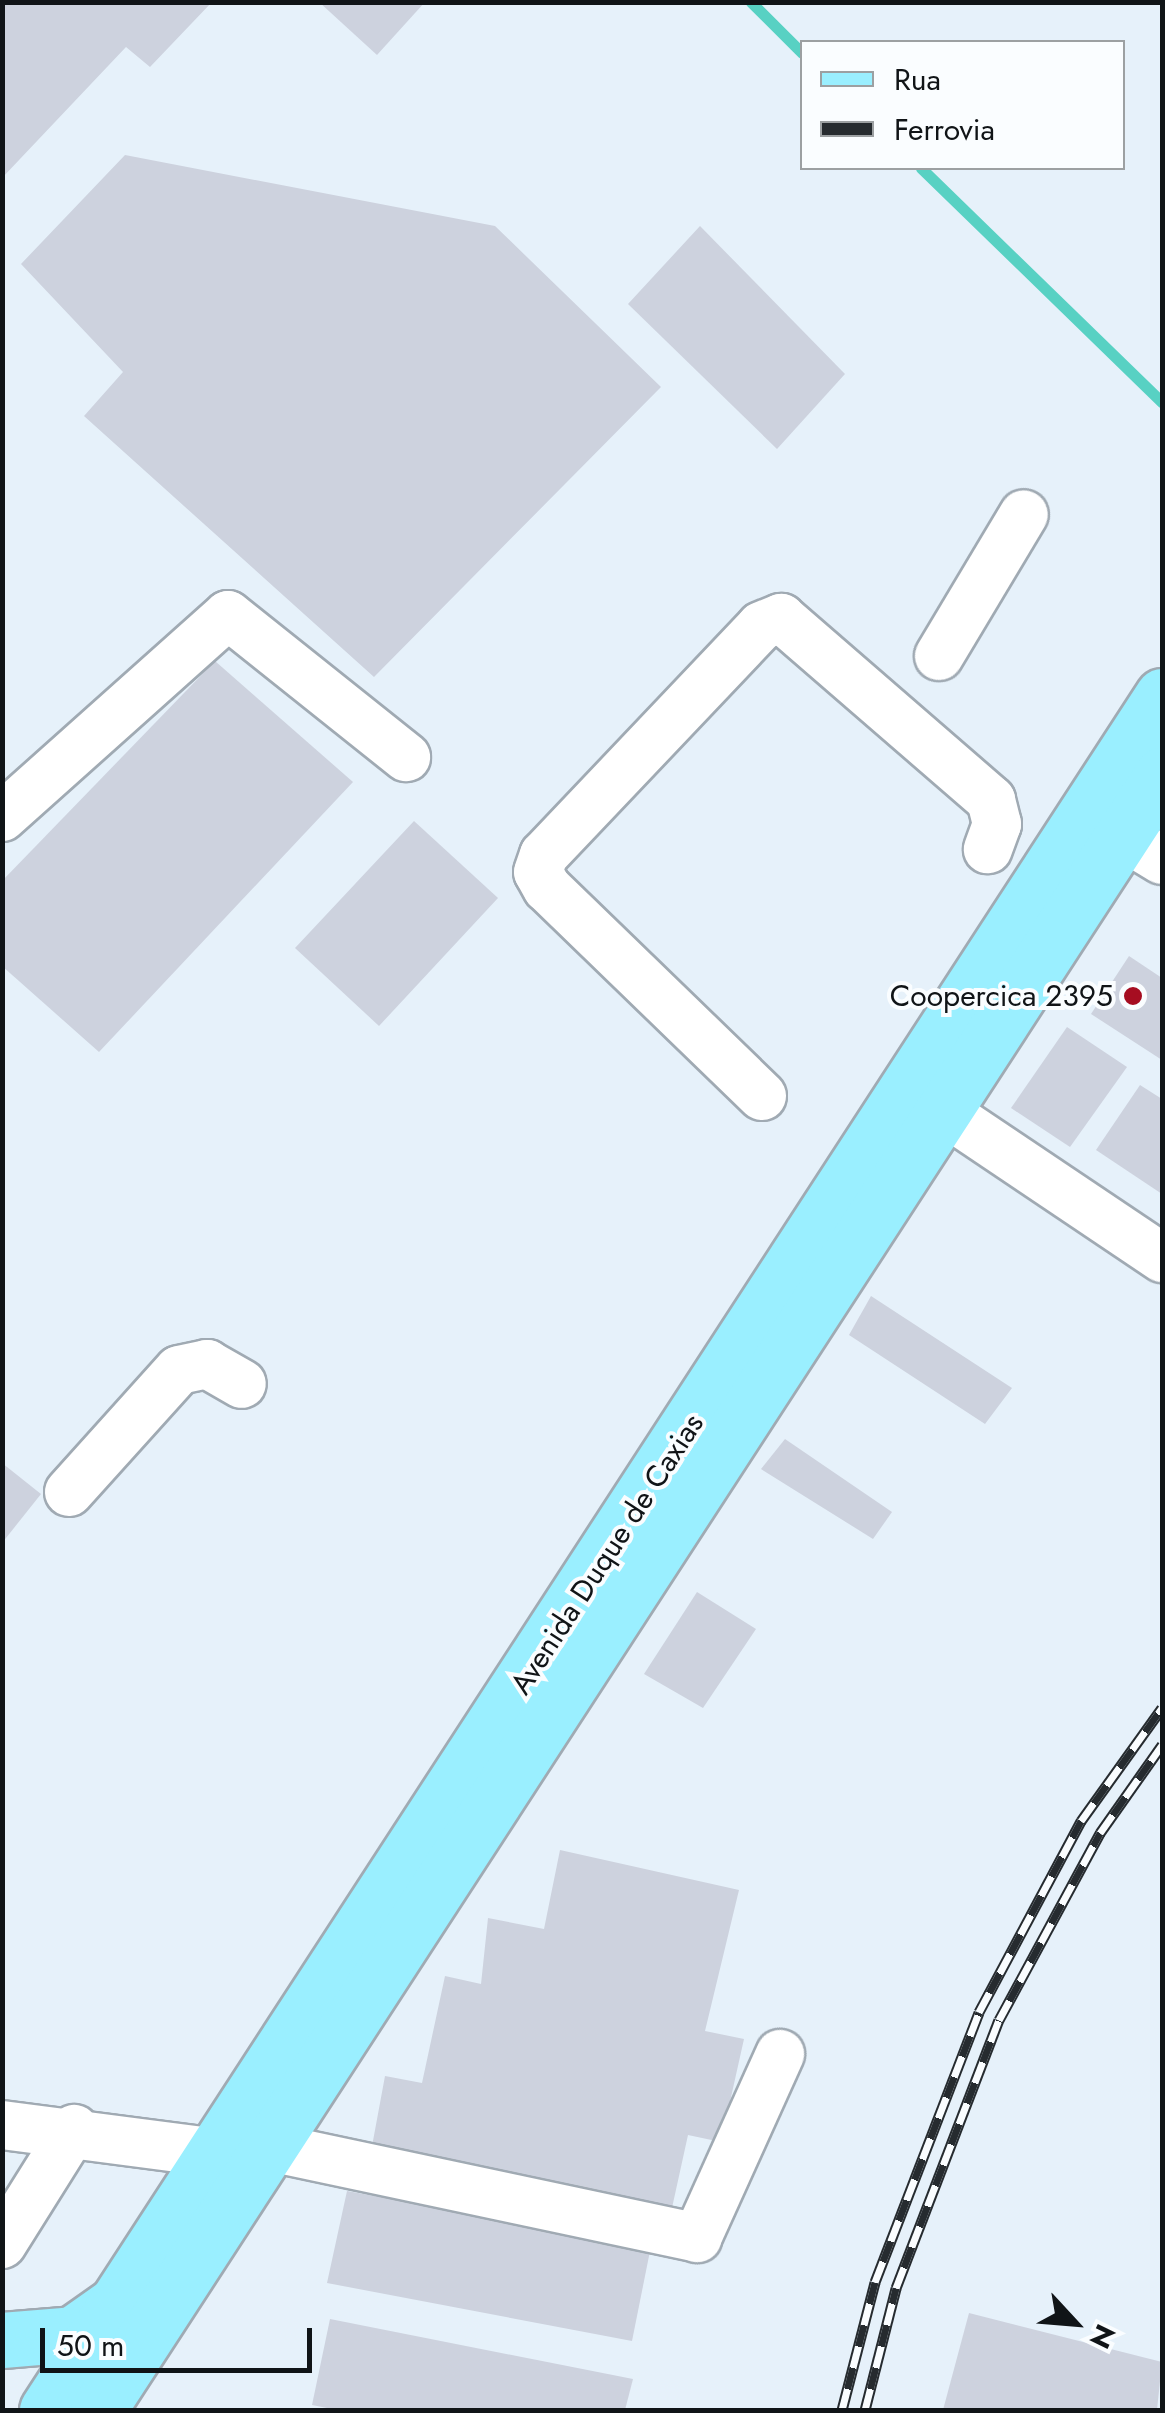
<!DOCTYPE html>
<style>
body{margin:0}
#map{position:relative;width:1165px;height:2413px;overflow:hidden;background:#e6f1fa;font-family:Jost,sans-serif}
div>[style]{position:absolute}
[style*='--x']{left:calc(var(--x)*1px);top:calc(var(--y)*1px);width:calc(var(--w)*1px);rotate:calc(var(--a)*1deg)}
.stream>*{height:11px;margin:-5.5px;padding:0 5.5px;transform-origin:5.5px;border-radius:5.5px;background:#58d1c3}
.building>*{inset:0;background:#cdd2de}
.roads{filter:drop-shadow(2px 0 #a0aab3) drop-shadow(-2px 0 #a0aab3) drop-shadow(0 2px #a0aab3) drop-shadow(0 -2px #a0aab3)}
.minor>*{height:48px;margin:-24px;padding:0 24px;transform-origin:24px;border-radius:24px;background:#fff}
.major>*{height:55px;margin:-27.5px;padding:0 27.5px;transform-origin:27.5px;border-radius:27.5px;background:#9aefff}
.rail>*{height:11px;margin-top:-5.5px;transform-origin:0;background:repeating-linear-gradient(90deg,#fafdff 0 22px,#262b2f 0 44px);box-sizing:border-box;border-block:2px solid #262b2f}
.dots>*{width:28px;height:28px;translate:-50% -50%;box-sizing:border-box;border:5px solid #fafdff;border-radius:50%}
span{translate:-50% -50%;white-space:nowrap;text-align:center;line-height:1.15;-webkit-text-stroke:8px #fafdff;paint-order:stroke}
.poi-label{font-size:30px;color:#101417}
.right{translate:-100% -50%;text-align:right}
.street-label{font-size:30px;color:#101417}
.frame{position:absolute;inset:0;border:5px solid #101417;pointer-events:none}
.legend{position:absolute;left:800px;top:40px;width:325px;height:130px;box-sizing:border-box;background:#fafdff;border:2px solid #9ca0a2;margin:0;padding:12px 18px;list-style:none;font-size:30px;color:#101417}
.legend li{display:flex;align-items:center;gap:20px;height:50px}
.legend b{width:50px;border:2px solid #9ca0a2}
.north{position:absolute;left:1025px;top:2273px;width:100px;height:100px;-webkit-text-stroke:8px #fafdff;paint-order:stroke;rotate:116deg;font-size:28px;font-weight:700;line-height:40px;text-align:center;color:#101417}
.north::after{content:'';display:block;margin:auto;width:35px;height:45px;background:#101417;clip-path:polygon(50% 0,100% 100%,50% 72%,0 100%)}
.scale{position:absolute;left:40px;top:2328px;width:272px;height:45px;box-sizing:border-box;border:5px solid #101417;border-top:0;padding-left:12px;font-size:30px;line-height:35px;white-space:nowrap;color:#101417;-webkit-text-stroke:8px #fafdff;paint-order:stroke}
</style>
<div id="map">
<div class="stream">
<i style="--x:751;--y:2;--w:72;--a:45"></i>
<i style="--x:921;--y:168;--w:336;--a:44.2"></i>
</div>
<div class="building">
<i style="clip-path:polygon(2px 2px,212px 2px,150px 67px,126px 47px,2px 178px)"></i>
<i style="clip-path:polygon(319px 2px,425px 2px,377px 55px)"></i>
<i style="clip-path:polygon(125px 155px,495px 226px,661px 387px,374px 677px,84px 416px,123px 372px,21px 264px)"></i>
<i style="clip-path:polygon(700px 226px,845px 374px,777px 449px,628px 304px)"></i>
<i style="clip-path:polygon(215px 661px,353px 782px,99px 1052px,2px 966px,2px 881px)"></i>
<i style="clip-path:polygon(414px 821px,498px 898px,379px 1026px,295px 948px)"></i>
<i style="clip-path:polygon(1129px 956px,1162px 978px,1162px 1060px,1091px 1014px)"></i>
<i style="clip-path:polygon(1067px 1027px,1127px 1067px,1070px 1147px,1011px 1108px)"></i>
<i style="clip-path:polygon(1140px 1085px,1162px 1099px,1162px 1194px,1096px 1150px)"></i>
<i style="clip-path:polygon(871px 1296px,1012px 1388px,985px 1424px,849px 1335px)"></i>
<i style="clip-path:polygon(785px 1439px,892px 1512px,873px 1539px,761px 1469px)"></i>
<i style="clip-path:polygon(2px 1463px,41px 1494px,2px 1543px)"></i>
<i style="clip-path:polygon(697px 1592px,756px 1629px,703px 1708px,644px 1674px)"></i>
<i style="clip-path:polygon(560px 1850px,739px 1890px,705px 2031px,744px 2039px,721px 2142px,688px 2135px,670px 2217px,370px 2157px,385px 2076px,422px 2083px,445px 1976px,481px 1984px,488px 1918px,544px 1929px)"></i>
<i style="clip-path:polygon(347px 2191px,651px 2246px,632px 2341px,327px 2283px)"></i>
<i style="clip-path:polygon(969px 2313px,1162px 2362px,1157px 2410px,943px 2410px)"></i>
<i style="clip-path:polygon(330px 2319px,633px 2379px,625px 2410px,337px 2410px,312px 2405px)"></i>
</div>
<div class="roads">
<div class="minor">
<i style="--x:939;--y:656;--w:165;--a:-59.1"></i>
<i style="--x:2;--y:817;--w:303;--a:-41.8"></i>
<i style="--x:228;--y:615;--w:228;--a:38.6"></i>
<i style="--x:1124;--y:837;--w:44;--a:31.2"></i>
<i style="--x:762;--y:1096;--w:299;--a:-135.9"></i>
<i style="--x:547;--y:888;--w:18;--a:-119"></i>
<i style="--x:538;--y:872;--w:18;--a:-71"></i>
<i style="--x:544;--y:855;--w:315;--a:-46.5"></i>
<i style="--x:761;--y:626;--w:22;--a:-22"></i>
<i style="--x:781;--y:618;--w:278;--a:40.9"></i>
<i style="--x:991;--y:800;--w:25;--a:76"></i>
<i style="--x:997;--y:824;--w:27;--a:110"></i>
<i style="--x:945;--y:1112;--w:262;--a:33.9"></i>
<i style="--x:69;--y:1492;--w:164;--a:-48"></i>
<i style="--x:179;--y:1370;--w:29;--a:-12"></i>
<i style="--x:207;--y:1364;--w:40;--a:29.7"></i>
<i style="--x:2;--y:2125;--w:218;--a:7.4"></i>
<i style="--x:270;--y:2147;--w:437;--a:12"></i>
<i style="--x:697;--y:2238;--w:202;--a:-65.7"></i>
<i style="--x:2;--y:2244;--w:136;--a:-57.9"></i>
</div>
<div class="major">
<i style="--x:2;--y:2340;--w:71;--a:-4.8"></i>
<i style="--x:73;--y:2334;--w:50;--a:-35.3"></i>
<i style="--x:47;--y:2410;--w:2045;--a:-56.95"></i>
<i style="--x:98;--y:2410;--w:1951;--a:-56.95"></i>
</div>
</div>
<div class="rail">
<i style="--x:842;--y:2410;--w:132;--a:-75.5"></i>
<i style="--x:875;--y:2282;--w:289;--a:-68.9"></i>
<i style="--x:979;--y:2012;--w:217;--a:-61.9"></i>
<i style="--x:1081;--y:1821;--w:139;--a:-54.4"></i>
<i style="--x:865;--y:2410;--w:126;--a:-75.7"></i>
<i style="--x:896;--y:2288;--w:287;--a:-69"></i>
<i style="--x:999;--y:2020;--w:213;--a:-61.6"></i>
<i style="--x:1100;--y:1833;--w:108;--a:-54.8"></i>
</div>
<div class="dots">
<i style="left:1133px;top:996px;background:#a60d21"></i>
</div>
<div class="poi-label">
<span class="right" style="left:1113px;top:996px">Coopercica 2395</span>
</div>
<div class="street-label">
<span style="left:607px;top:1554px;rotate:-57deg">Avenida Duque de Caxias</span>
</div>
<div class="frame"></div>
<ul class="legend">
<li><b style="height:12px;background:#9aefff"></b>Rua</li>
<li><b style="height:12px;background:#262b2f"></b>Ferrovia</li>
</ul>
<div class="north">N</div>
<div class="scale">50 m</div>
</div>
